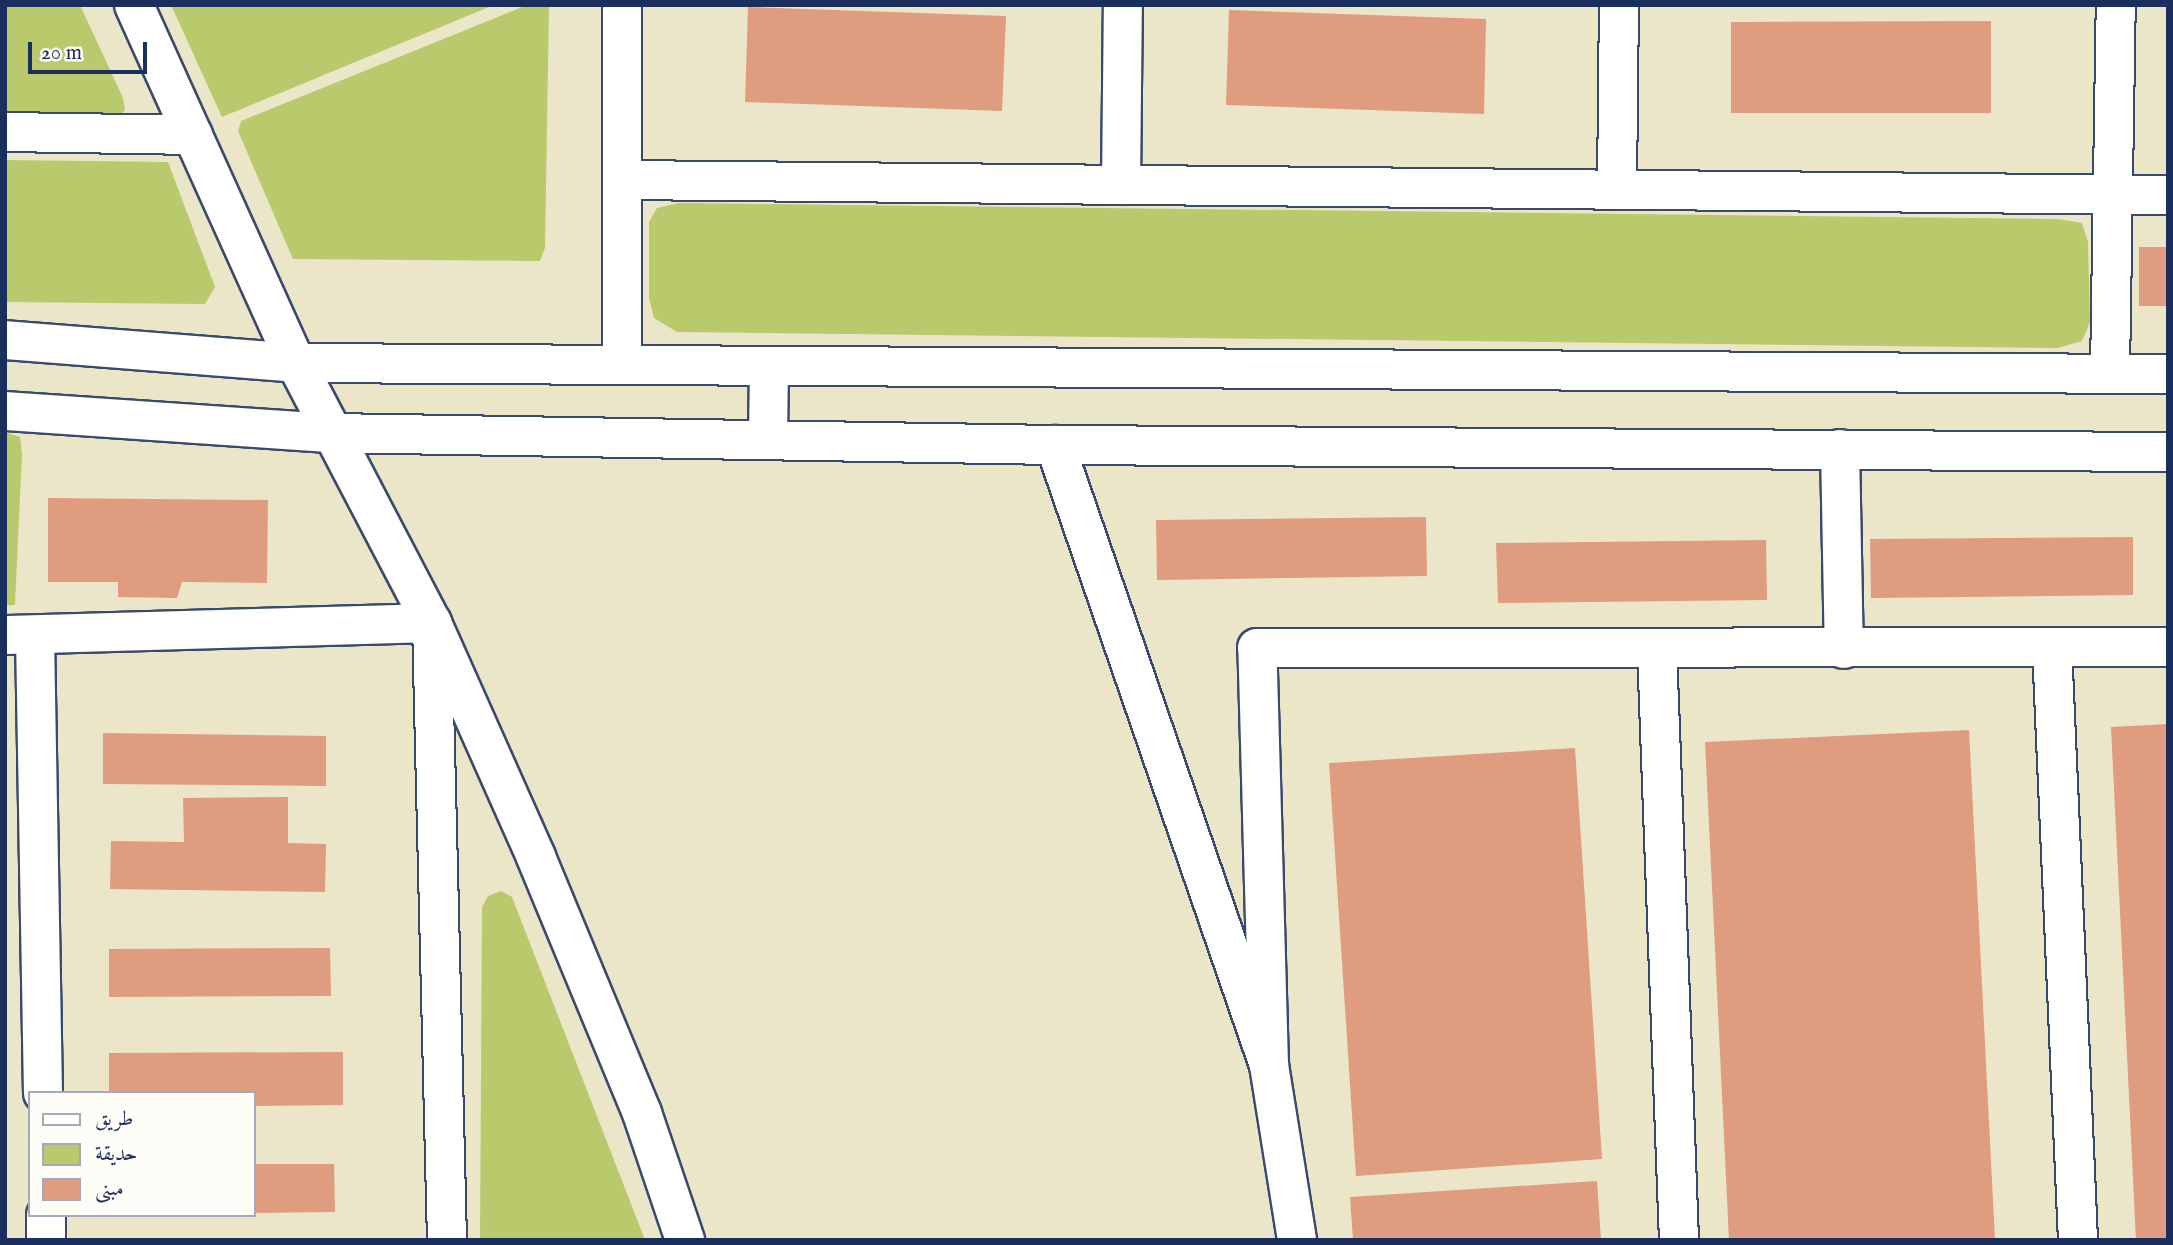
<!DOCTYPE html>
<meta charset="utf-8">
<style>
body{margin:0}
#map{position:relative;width:2173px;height:1245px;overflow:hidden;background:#ece6c8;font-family:"IM FELL English",Amiri,serif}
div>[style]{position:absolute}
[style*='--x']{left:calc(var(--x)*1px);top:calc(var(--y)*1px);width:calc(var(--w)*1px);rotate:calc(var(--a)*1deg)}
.green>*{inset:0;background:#b9c96c}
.building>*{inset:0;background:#df9c7f}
.roads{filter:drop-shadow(2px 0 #3a4a6e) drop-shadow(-2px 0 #3a4a6e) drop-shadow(0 2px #3a4a6e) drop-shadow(0 -2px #3a4a6e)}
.minor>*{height:38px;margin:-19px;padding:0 19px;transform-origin:19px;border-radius:19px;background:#fff}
span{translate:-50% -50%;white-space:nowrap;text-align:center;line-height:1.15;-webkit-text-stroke:5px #fdfcf7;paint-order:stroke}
.frame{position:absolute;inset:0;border:7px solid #1b2f5e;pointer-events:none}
.legend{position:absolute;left:28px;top:1091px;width:228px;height:126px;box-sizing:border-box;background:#fdfcf7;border:2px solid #a3aaba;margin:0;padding:9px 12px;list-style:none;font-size:21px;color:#1b2f5e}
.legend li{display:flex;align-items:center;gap:14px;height:35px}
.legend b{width:35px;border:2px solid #a3aaba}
.scale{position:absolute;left:28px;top:42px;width:119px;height:32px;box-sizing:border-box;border:4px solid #1b2f5e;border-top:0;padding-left:9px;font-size:21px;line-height:24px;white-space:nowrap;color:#1b2f5e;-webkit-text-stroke:5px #fdfcf7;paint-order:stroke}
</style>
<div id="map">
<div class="green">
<i style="clip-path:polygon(5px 5px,80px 5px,123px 98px,125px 109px,120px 117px,5px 120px)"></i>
<i style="clip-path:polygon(171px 5px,494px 5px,222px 117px)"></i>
<i style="clip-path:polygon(527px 5px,549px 6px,545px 248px,540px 261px,293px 259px,238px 131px,241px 121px)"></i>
<i style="clip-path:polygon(5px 160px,168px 162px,215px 287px,205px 304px,5px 302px)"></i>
<i style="clip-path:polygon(679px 203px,2059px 219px,2082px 223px,2088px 242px,2090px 322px,2082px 341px,2058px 348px,677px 332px,654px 318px,649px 298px,649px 222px,657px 208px)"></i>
<i style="clip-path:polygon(5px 432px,20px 437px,22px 454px,15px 605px,5px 605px)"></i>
<i style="clip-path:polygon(501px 891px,512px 897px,645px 1240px,480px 1240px,482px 907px,488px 896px)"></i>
</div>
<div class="building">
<i style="clip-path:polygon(748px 7px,1006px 16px,1002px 111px,745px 102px)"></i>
<i style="clip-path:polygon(1229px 10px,1486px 19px,1484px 114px,1226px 105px)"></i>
<i style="clip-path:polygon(1991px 21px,1991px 113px,1731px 113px,1731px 22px)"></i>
<i style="clip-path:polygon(2139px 247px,2168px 247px,2168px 306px,2139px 306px)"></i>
<i style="clip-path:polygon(48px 498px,268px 500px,267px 583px,182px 582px,177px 598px,118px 597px,118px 582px,48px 582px)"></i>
<i style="clip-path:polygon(1426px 517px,1427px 576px,1157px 580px,1156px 520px)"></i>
<i style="clip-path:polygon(2133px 537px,2133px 595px,1871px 598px,1870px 539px)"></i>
<i style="clip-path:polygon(1766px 540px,1767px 600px,1498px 603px,1496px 543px)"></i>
<i style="clip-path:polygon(2168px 724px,2168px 1240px,2136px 1240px,2111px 727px)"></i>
<i style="clip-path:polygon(1969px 730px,1995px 1240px,1729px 1240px,1705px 742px)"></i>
<i style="clip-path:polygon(103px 733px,326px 736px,326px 786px,103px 784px)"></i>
<i style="clip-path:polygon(1575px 748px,1602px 1159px,1356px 1176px,1329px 763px)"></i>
<i style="clip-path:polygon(288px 797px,288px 843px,326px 844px,325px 892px,110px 889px,111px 841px,184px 842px,183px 798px)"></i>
<i style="clip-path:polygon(330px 948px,331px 996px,109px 997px,109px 949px)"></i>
<i style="clip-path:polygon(343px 1052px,343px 1105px,254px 1106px,254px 1093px,109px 1093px,109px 1053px)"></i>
<i style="clip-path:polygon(254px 1164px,334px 1164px,335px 1212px,254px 1213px)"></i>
<i style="clip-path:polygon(1597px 1181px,1601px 1240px,1353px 1240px,1350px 1197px)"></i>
</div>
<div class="roads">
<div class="minor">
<i style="--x:134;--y:5;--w:393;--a:65.7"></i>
<i style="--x:296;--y:363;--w:293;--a:62.4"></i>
<i style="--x:432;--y:623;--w:256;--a:66"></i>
<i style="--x:536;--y:857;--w:277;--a:67.5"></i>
<i style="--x:642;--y:1113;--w:134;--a:71.3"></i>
<i style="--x:622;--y:5;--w:357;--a:90"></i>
<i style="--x:5;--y:132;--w:188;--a:0.9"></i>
<i style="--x:622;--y:180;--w:1546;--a:0.56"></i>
<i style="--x:1121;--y:185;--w:180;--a:-89.4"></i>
<i style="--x:1617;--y:189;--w:184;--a:-89.4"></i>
<i style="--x:5;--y:340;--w:292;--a:4.5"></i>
<i style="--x:296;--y:363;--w:1872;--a:0.34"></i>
<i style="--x:2110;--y:372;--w:367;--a:-89.1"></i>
<i style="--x:5;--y:411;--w:327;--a:3.9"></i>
<i style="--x:331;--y:433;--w:724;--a:0.95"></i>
<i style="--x:1055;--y:445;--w:1113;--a:0.36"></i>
<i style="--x:768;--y:438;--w:71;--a:-89.2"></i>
<i style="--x:1055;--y:445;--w:656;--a:70.96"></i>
<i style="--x:1269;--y:1065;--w:177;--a:80.9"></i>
<i style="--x:1840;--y:449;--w:200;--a:88.9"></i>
<i style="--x:5;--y:635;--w:427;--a:-1.6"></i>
<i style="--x:432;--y:623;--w:617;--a:88.61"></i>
<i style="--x:35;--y:636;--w:457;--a:89"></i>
<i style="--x:2052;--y:647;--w:594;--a:87.49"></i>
<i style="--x:1657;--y:649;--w:591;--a:87.87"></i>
<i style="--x:1269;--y:1065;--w:417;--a:-91.6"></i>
<i style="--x:1257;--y:648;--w:911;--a:-0.06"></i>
<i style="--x:46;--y:1215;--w:25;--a:90"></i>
</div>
</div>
<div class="frame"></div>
<ul class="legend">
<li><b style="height:9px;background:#fff"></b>طريق</li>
<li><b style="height:19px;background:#b9c96c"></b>حديقة</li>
<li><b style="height:19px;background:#df9c7f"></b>مبنى</li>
</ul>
<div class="scale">20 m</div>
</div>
